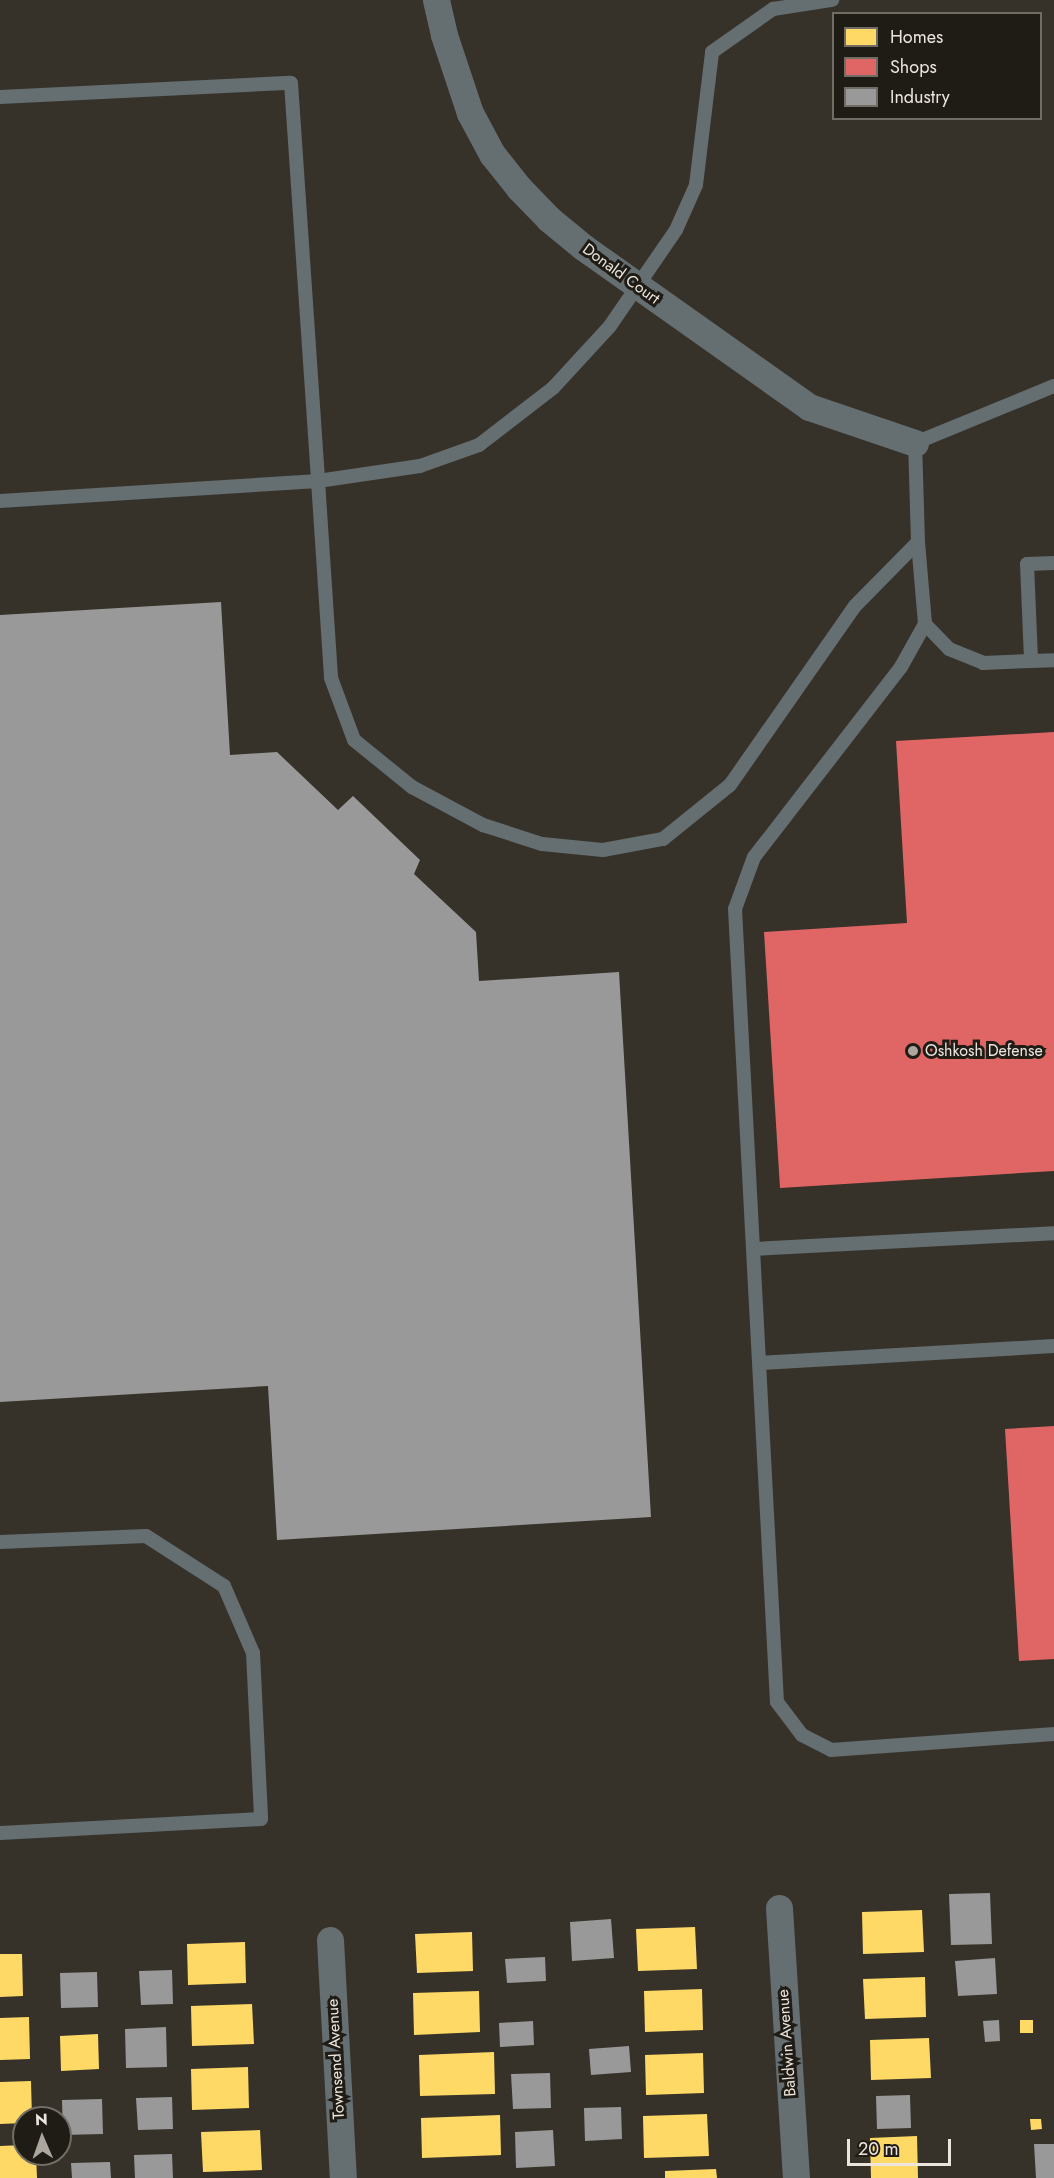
<!DOCTYPE html>
<style>
body{margin:0}
#map{position:relative;width:1054px;height:2178px;overflow:hidden;background:#36322a;font-family:Jost,sans-serif}
div>[style]{position:absolute}
[style*='--x']{left:calc(var(--x)*1px);top:calc(var(--y)*1px);width:calc(var(--w)*1px);rotate:calc(var(--a)*1deg)}
.homes>*{inset:0;background:#ffd966}
.shops>*{inset:0;background:#e06666}
.industry>*{inset:0;background:#999}
.service>*{height:14px;margin:-7px;padding:0 7px;transform-origin:7px;border-radius:7px;background:#656e71}
.minor>*{height:27px;margin:-13.5px;padding:0 13.5px;transform-origin:13.5px;border-radius:13.5px;background:#656e71}
.dots>*{width:16px;height:16px;translate:-50% -50%;box-sizing:border-box;border:3px solid #1f1b15;border-radius:50%}
span{translate:-50% -50%;white-space:nowrap;text-align:center;line-height:1.15;-webkit-text-stroke:6px #1f1b15;paint-order:stroke}
.street-label{font-size:16px;color:#ebe5dd}
.poi-label{font-size:16px;color:#ebe5dd}
.left{translate:0 -50%;text-align:left}
.legend{position:absolute;left:832px;top:12px;width:210px;height:108px;box-sizing:border-box;background:#1f1b15;border:2px solid #716c65;margin:0;padding:8px 10px;list-style:none;font-size:18px;color:#ebe5dd}
.legend li{display:flex;align-items:center;gap:12px;height:30px}
.legend b{width:30px;border:2px solid #716c65}
.north{position:absolute;left:12px;top:2106px;width:60px;height:60px;box-sizing:border-box;background:#1f1b15;border:2px solid #716c65;border-radius:50%;rotate:358deg;font-size:16px;font-weight:700;line-height:24px;text-align:center;color:#ebe5dd}
.north::after{content:'';display:block;margin:auto;width:21px;height:27px;background:#aca69e;clip-path:polygon(50% 0,100% 100%,50% 72%,0 100%)}
.scale{position:absolute;left:847px;top:2139px;width:104px;height:27px;box-sizing:border-box;border:3px solid #ebe5dd;border-top:0;padding-left:8px;font-size:18px;line-height:21px;white-space:nowrap;color:#ebe5dd;-webkit-text-stroke:4px #1f1b15;paint-order:stroke}
</style>
<div id="map">
<div class="homes">
<i style="clip-path:polygon(922px 1910px,924px 1952px,863px 1954px,862px 1912px)"></i>
<i style="clip-path:polygon(695px 1927px,697px 1969px,638px 1971px,636px 1929px)"></i>
<i style="clip-path:polygon(472px 1932px,473px 1971px,417px 1973px,415px 1934px)"></i>
<i style="clip-path:polygon(245px 1942px,246px 1983px,188px 1985px,187px 1944px)"></i>
<i style="clip-path:polygon(0 1954px,22px 1954px,23px 1996px,0 1997px)"></i>
<i style="clip-path:polygon(925px 1977px,926px 2017px,865px 2019px,863px 1979px)"></i>
<i style="clip-path:polygon(702px 1989px,703px 2030px,645px 2032px,644px 1991px)"></i>
<i style="clip-path:polygon(479px 1991px,480px 2032px,414px 2035px,413px 1993px)"></i>
<i style="clip-path:polygon(252px 2004px,254px 2044px,192px 2046px,191px 2006px)"></i>
<i style="clip-path:polygon(29px 2017px,30px 2059px,0 2060px,0 2018px)"></i>
<i style="clip-path:polygon(1020px 2020px,1033px 2020px,1033px 2033px,1020px 2033px)"></i>
<i style="clip-path:polygon(98px 2034px,99px 2069px,61px 2071px,60px 2036px)"></i>
<i style="clip-path:polygon(929px 2038px,931px 2078px,871px 2080px,870px 2040px)"></i>
<i style="clip-path:polygon(494px 2052px,495px 2094px,420px 2096px,419px 2055px)"></i>
<i style="clip-path:polygon(703px 2053px,704px 2093px,646px 2095px,645px 2055px)"></i>
<i style="clip-path:polygon(248px 2067px,249px 2108px,192px 2110px,191px 2069px)"></i>
<i style="clip-path:polygon(31px 2081px,32px 2118px,24px 2118px,24px 2123px,0 2124px,0 2082px)"></i>
<i style="clip-path:polygon(707px 2114px,709px 2156px,644px 2158px,643px 2116px)"></i>
<i style="clip-path:polygon(500px 2115px,501px 2155px,422px 2158px,421px 2118px)"></i>
<i style="clip-path:polygon(1030px 2119px,1041px 2119px,1042px 2129px,1031px 2130px)"></i>
<i style="clip-path:polygon(260px 2130px,262px 2170px,203px 2172px,201px 2132px)"></i>
<i style="clip-path:polygon(917px 2136px,918px 2178px,871px 2178px,870px 2138px)"></i>
<i style="clip-path:polygon(24px 2145px,24px 2154px,36px 2154px,37px 2178px,0 2178px,0 2146px)"></i>
<i style="clip-path:polygon(716px 2169px,717px 2178px,665px 2178px,665px 2171px)"></i>
</div>
<div class="shops">
<i style="clip-path:polygon(1054px 732px,1054px 1171px,780px 1188px,764px 932px,907px 923px,896px 741px)"></i>
<i style="clip-path:polygon(1054px 1426px,1054px 1659px,1019px 1661px,1005px 1429px)"></i>
</div>
<div class="industry">
<i style="clip-path:polygon(221px 602px,230px 755px,277px 752px,338px 810px,353px 796px,420px 860px,414px 874px,476px 932px,479px 981px,619px 972px,651px 1517px,277px 1540px,268px 1386px,0 1402px,0 615px)"></i>
<i style="clip-path:polygon(990px 1893px,992px 1944px,951px 1945px,949px 1894px)"></i>
<i style="clip-path:polygon(611px 1919px,614px 1958px,572px 1961px,570px 1922px)"></i>
<i style="clip-path:polygon(545px 1957px,546px 1981px,507px 1983px,505px 1959px)"></i>
<i style="clip-path:polygon(995px 1958px,997px 1994px,958px 1996px,955px 1961px)"></i>
<i style="clip-path:polygon(172px 1970px,173px 2004px,141px 2005px,139px 1971px)"></i>
<i style="clip-path:polygon(97px 1972px,98px 2007px,61px 2008px,60px 1973px)"></i>
<i style="clip-path:polygon(999px 2020px,1000px 2041px,985px 2042px,983px 2021px)"></i>
<i style="clip-path:polygon(533px 2021px,534px 2045px,500px 2047px,499px 2023px)"></i>
<i style="clip-path:polygon(166px 2027px,167px 2067px,126px 2068px,125px 2029px)"></i>
<i style="clip-path:polygon(629px 2046px,631px 2072px,591px 2075px,589px 2049px)"></i>
<i style="clip-path:polygon(550px 2073px,551px 2108px,513px 2109px,511px 2074px)"></i>
<i style="clip-path:polygon(910px 2095px,911px 2128px,877px 2129px,876px 2096px)"></i>
<i style="clip-path:polygon(172px 2097px,173px 2129px,138px 2130px,136px 2098px)"></i>
<i style="clip-path:polygon(102px 2099px,103px 2134px,63px 2135px,62px 2100px)"></i>
<i style="clip-path:polygon(621px 2107px,622px 2139px,585px 2141px,584px 2108px)"></i>
<i style="clip-path:polygon(553px 2130px,555px 2166px,516px 2168px,515px 2132px)"></i>
<i style="clip-path:polygon(1034px 2144px,1054px 2144px,1054px 2178px,1036px 2178px)"></i>
<i style="clip-path:polygon(172px 2154px,173px 2178px,135px 2178px,134px 2155px)"></i>
<i style="clip-path:polygon(110px 2162px,111px 2178px,72px 2178px,71px 2163px)"></i>
</div>
<div class="service">
<i style="--x:0;--y:97;--w:291;--a:-2.8"></i>
<i style="--x:291;--y:83;--w:399;--a:86.1"></i>
<i style="--x:318;--y:481;--w:103;--a:-8.4"></i>
<i style="--x:420;--y:466;--w:63;--a:-19.6"></i>
<i style="--x:479;--y:445;--w:93;--a:-37.6"></i>
<i style="--x:553;--y:388;--w:84;--a:-47.4"></i>
<i style="--x:610;--y:326;--w:116;--a:-55.5"></i>
<i style="--x:676;--y:230;--w:49;--a:-66"></i>
<i style="--x:696;--y:185;--w:134;--a:-83.1"></i>
<i style="--x:712;--y:52;--w:75;--a:-35.2"></i>
<i style="--x:773;--y:9;--w:60;--a:-8.7"></i>
<i style="--x:0;--y:501;--w:319;--a:-3.6"></i>
<i style="--x:318;--y:481;--w:197;--a:86.2"></i>
<i style="--x:331;--y:678;--w:66;--a:69.6"></i>
<i style="--x:354;--y:740;--w:75;--a:39"></i>
<i style="--x:412;--y:787;--w:81;--a:28.2"></i>
<i style="--x:483;--y:825;--w:62;--a:17.9"></i>
<i style="--x:542;--y:844;--w:61;--a:5.6"></i>
<i style="--x:603;--y:850;--w:61;--a:-10.4"></i>
<i style="--x:663;--y:839;--w:86;--a:-38.9"></i>
<i style="--x:730;--y:785;--w:218;--a:-55.1"></i>
<i style="--x:855;--y:606;--w:90;--a:-45.5"></i>
<i style="--x:918;--y:542;--w:99;--a:-91.7"></i>
<i style="--x:915;--y:443;--w:150;--a:-22.3"></i>
<i style="--x:918;--y:542;--w:82;--a:85.1"></i>
<i style="--x:925;--y:624;--w:49;--a:119.2"></i>
<i style="--x:901;--y:667;--w:240;--a:127.7"></i>
<i style="--x:754;--y:857;--w:55;--a:110.1"></i>
<i style="--x:735;--y:909;--w:794;--a:86.97"></i>
<i style="--x:777;--y:1702;--w:41;--a:52.9"></i>
<i style="--x:802;--y:1735;--w:33;--a:27"></i>
<i style="--x:831;--y:1750;--w:224;--a:-4.1"></i>
<i style="--x:1054;--y:563;--w:27;--a:178"></i>
<i style="--x:1027;--y:564;--w:97;--a:87.6"></i>
<i style="--x:1031;--y:661;--w:23;--a:-2"></i>
<i style="--x:925;--y:624;--w:35;--a:46"></i>
<i style="--x:949;--y:649;--w:37;--a:22"></i>
<i style="--x:983;--y:663;--w:48;--a:-2.4"></i>
<i style="--x:753;--y:1249;--w:301;--a:-3"></i>
<i style="--x:760;--y:1363;--w:294;--a:-3.3"></i>
<i style="--x:0;--y:1542;--w:146;--a:-2.4"></i>
<i style="--x:146;--y:1536;--w:93;--a:32.7"></i>
<i style="--x:224;--y:1586;--w:73;--a:66.6"></i>
<i style="--x:253;--y:1653;--w:166;--a:87.2"></i>
<i style="--x:261;--y:1819;--w:261;--a:176.9"></i>
</div>
<div class="minor">
<i style="--x:436;--y:0;--w:36;--a:77"></i>
<i style="--x:444;--y:35;--w:82;--a:71.6"></i>
<i style="--x:470;--y:113;--w:47;--a:61.8"></i>
<i style="--x:492;--y:154;--w:43;--a:51.5"></i>
<i style="--x:519;--y:188;--w:43;--a:45.9"></i>
<i style="--x:549;--y:219;--w:44;--a:39.5"></i>
<i style="--x:583;--y:247;--w:277;--a:35.3"></i>
<i style="--x:809;--y:407;--w:112;--a:18.8"></i>
<i style="--x:779;--y:1908;--w:271;--a:86.4"></i>
<i style="--x:330;--y:1940;--w:238;--a:86.9"></i>
</div>
<div class="dots">
<i style="left:913px;top:1051px;background:#aca69e"></i>
</div>
<div class="street-label">
<span style="left:621px;top:274px;rotate:36deg">Donald Court</span>
<span style="left:787px;top:2043px;rotate:-94deg">Baldwin Avenue</span>
<span style="left:336px;top:2059px;rotate:-93deg">Townsend Avenue</span>
</div>
<div class="poi-label">
<span class="left" style="left:925px;top:1051px">Oshkosh Defense</span>
</div>
<ul class="legend">
<li><b style="height:16px;background:#ffd966"></b>Homes</li>
<li><b style="height:16px;background:#e06666"></b>Shops</li>
<li><b style="height:16px;background:#999"></b>Industry</li>
</ul>
<div class="north">N</div>
<div class="scale">20 m</div>
</div>
